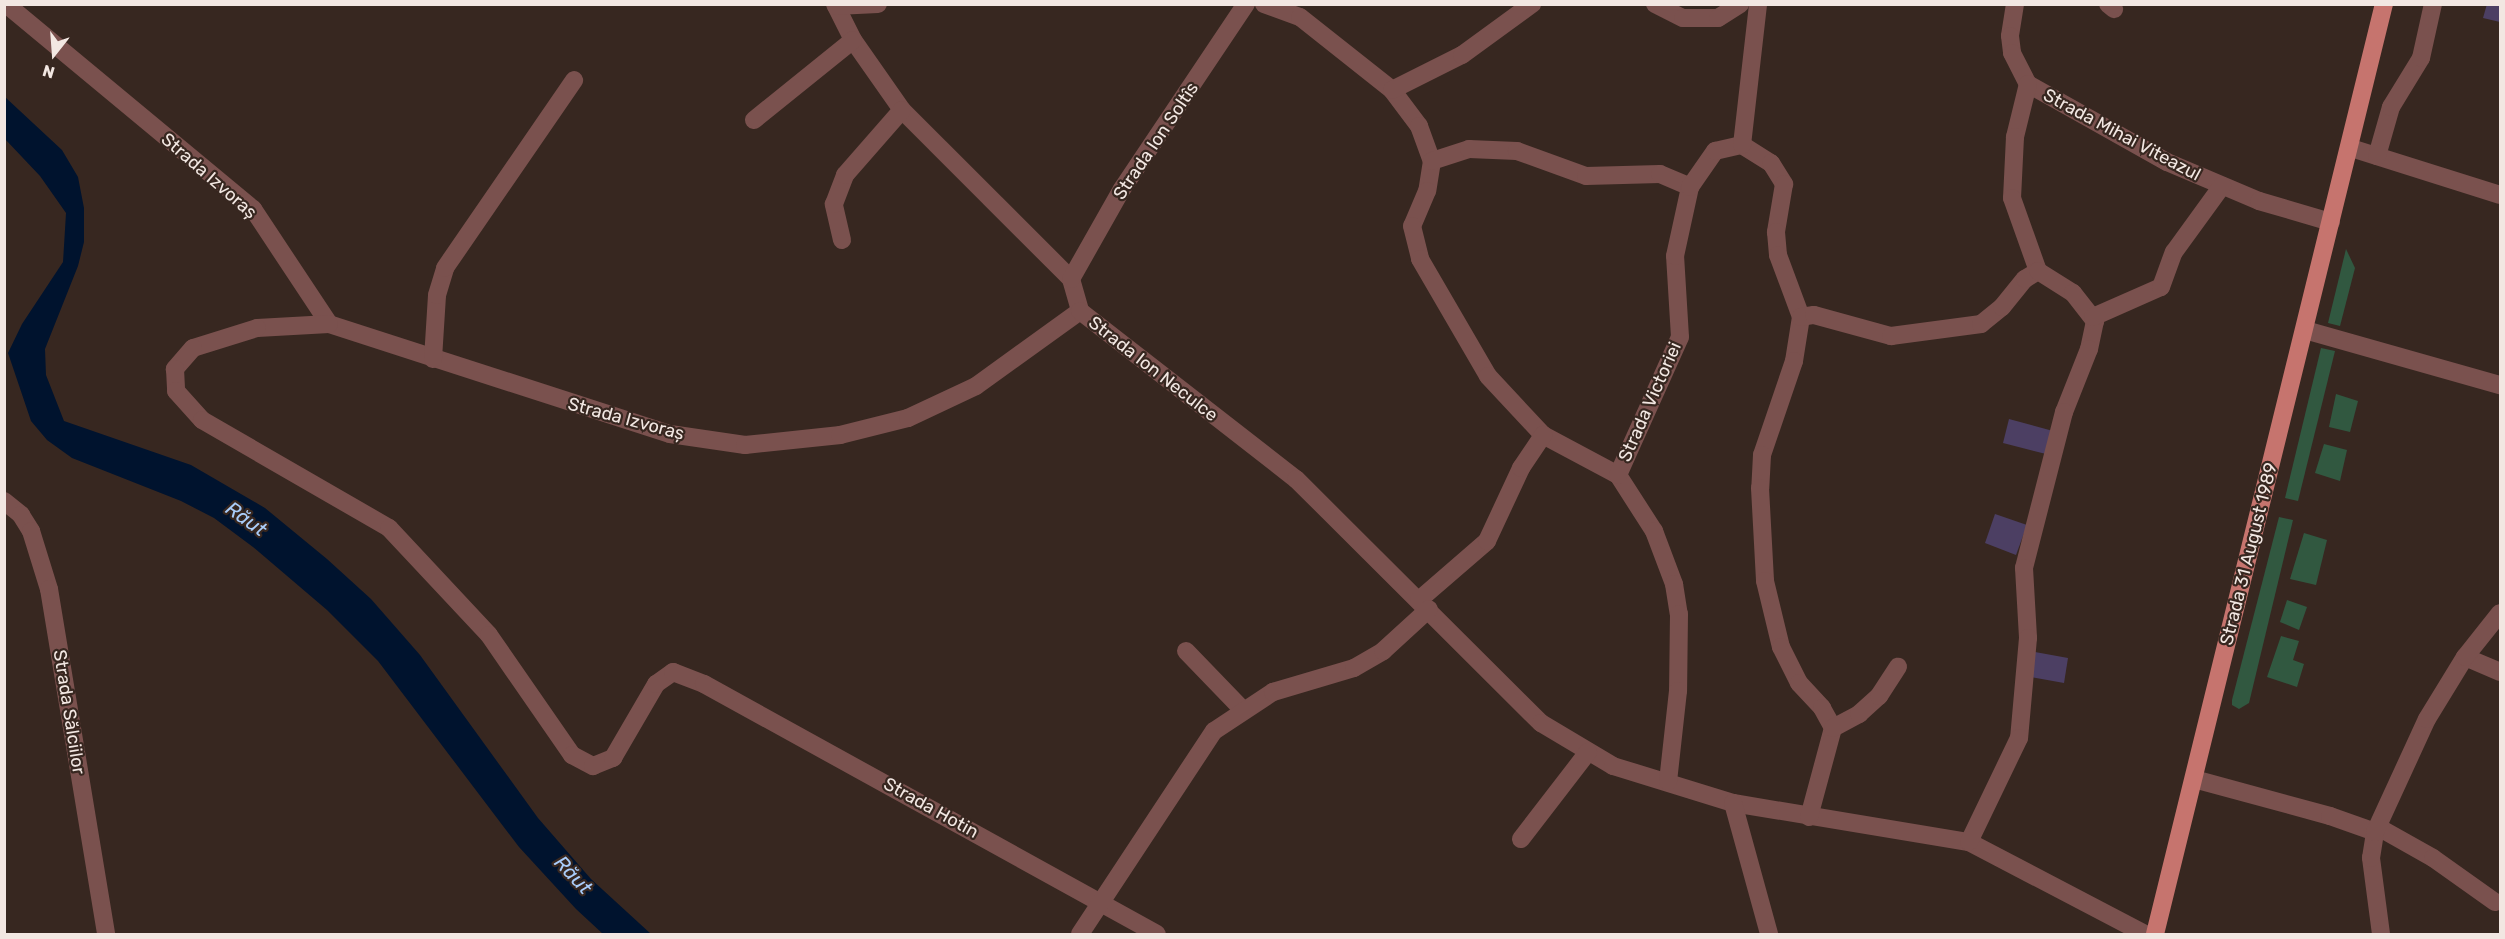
<!DOCTYPE html>
<meta charset="utf-8">
<style>
body{margin:0}
#map{position:relative;width:2505px;height:939px;overflow:hidden;background:#372720;font-family:Rubik,sans-serif}
div>[style]{position:absolute}
[style*='--x']{left:calc(var(--x)*1px);top:calc(var(--y)*1px);width:calc(var(--w)*1px);rotate:calc(var(--a)*1deg)}
.green>*{inset:0;background:#315840}
.water>*{inset:0;background:#00132e}
.building>*{inset:0;background:#4c3f63}
.minor>*{height:18px;margin:-9px;padding:0 9px;transform-origin:9px;border-radius:9px;background:#7a514e}
.major>*{height:18px;margin:-9px;padding:0 9px;transform-origin:9px;border-radius:9px;background:#c6746e}
span{translate:-50% -50%;white-space:nowrap;text-align:center;line-height:1.15;-webkit-text-stroke:4.5px #372720;paint-order:stroke}
.street-label{font-size:18px;color:#f2e7e2}
.water-label{font-size:20px;color:#aacdfa;font-style:italic}
.frame{position:absolute;inset:0;border:6px solid #f2e7e2;pointer-events:none}
.north{position:absolute;left:24px;top:24px;width:60px;height:60px;-webkit-text-stroke:4px #372720;paint-order:stroke;rotate:197deg;font-size:16px;font-weight:700;line-height:24px;text-align:center;color:#f2e7e2}
.north::after{content:'';display:block;margin:auto;width:21px;height:27px;background:#f2e7e2;clip-path:polygon(50% 0,100% 100%,50% 72%,0 100%)}
</style>
<div id="map">
<div class="green">
<i style="clip-path:polygon(2346px 249px,2355px 268px,2340px 326px,2328px 323px)"></i>
<i style="clip-path:polygon(2321px 348px,2335px 351px,2298px 501px,2285px 498px)"></i>
<i style="clip-path:polygon(2336px 394px,2358px 401px,2350px 432px,2329px 427px)"></i>
<i style="clip-path:polygon(2324px 444px,2347px 450px,2340px 481px,2315px 473px)"></i>
<i style="clip-path:polygon(2279px 517px,2293px 520px,2249px 703px,2239px 709px,2232px 705px,2232px 700px)"></i>
<i style="clip-path:polygon(2304px 533px,2327px 540px,2316px 585px,2290px 579px)"></i>
<i style="clip-path:polygon(2287px 600px,2307px 607px,2299px 630px,2280px 622px)"></i>
<i style="clip-path:polygon(2281px 636px,2299px 641px,2293px 660px,2304px 664px,2297px 687px,2267px 677px)"></i>
</div>
<div class="water">
<i style="clip-path:polygon(5px 97px,62px 150px,78px 177px,84px 208px,84px 242px,78px 266px,45px 349px,46px 375px,64px 421px,191px 465px,265px 508px,327px 559px,371px 599px,420px 655px,538px 818px,591px 879px,651px 934px,603px 934px,576px 909px,519px 847px,378px 661px,327px 610px,253px 547px,214px 518px,181px 501px,72px 458px,47px 440px,31px 421px,8px 353px,22px 324px,63px 262px,66px 213px,40px 176px,5px 139px)"></i>
</div>
<div class="building">
<i style="clip-path:polygon(2487px 4px,2500px 4px,2500px 22px,2483px 18px)"></i>
<i style="clip-path:polygon(2009px 419px,2053px 431px,2046px 454px,2003px 443px)"></i>
<i style="clip-path:polygon(1995px 514px,2027px 525px,2016px 555px,1985px 543px)"></i>
<i style="clip-path:polygon(2035px 652px,2068px 658px,2064px 683px,2030px 677px)"></i>
</div>
<div class="minor">
<i style="--x:6;--y:4;--w:321;--a:39.7"></i>
<i style="--x:253;--y:209;--w:138;--a:56.5"></i>
<i style="--x:329;--y:324;--w:358;--a:17.9"></i>
<i style="--x:670;--y:434;--w:76;--a:8.3"></i>
<i style="--x:745;--y:445;--w:96;--a:-6"></i>
<i style="--x:840;--y:435;--w:70;--a:-14"></i>
<i style="--x:908;--y:418;--w:75;--a:-25.2"></i>
<i style="--x:976;--y:386;--w:128;--a:-35.8"></i>
<i style="--x:835;--y:4;--w:40;--a:63.4"></i>
<i style="--x:853;--y:40;--w:85;--a:55"></i>
<i style="--x:902;--y:110;--w:239;--a:45"></i>
<i style="--x:1071;--y:279;--w:33;--a:74"></i>
<i style="--x:1080;--y:311;--w:274;--a:37.9"></i>
<i style="--x:1296;--y:479;--w:346;--a:44.9"></i>
<i style="--x:1541;--y:723;--w:84;--a:30.8"></i>
<i style="--x:1613;--y:766;--w:126;--a:17.1"></i>
<i style="--x:1733;--y:803;--w:239;--a:9.4"></i>
<i style="--x:1969;--y:842;--w:199;--a:27.6"></i>
<i style="--x:1264;--y:4;--w:38;--a:20"></i>
<i style="--x:1300;--y:17;--w:117;--a:38.4"></i>
<i style="--x:1392;--y:90;--w:45;--a:53.1"></i>
<i style="--x:1419;--y:126;--w:37;--a:70"></i>
<i style="--x:1432;--y:161;--w:30;--a:99"></i>
<i style="--x:1427;--y:191;--w:38;--a:113"></i>
<i style="--x:1412;--y:226;--w:34;--a:76"></i>
<i style="--x:1420;--y:259;--w:135;--a:59.8"></i>
<i style="--x:1488;--y:376;--w:81;--a:47"></i>
<i style="--x:1543;--y:435;--w:85;--a:28.1"></i>
<i style="--x:1618;--y:475;--w:67;--a:57.3"></i>
<i style="--x:1654;--y:531;--w:57;--a:69.3"></i>
<i style="--x:1674;--y:584;--w:30;--a:81"></i>
<i style="--x:1679;--y:614;--w:77;--a:90.7"></i>
<i style="--x:1678;--y:691;--w:91;--a:96.3"></i>
<i style="--x:1655;--y:4;--w:31;--a:27"></i>
<i style="--x:1683;--y:18;--w:35;--a:0"></i>
<i style="--x:1718;--y:18;--w:26;--a:-32"></i>
<i style="--x:2015;--y:4;--w:32;--a:99"></i>
<i style="--x:2010;--y:36;--w:17;--a:83"></i>
<i style="--x:2012;--y:53;--w:35;--a:63"></i>
<i style="--x:2028;--y:84;--w:159;--a:29.3"></i>
<i style="--x:2167;--y:162;--w:100;--a:23"></i>
<i style="--x:2259;--y:201;--w:75;--a:16.3"></i>
<i style="--x:2108;--y:4;--w:8;--a:40"></i>
<i style="--x:836;--y:6;--w:42;--a:-2.7"></i>
<i style="--x:2028;--y:84;--w:55;--a:103.8"></i>
<i style="--x:2015;--y:137;--w:61;--a:92.8"></i>
<i style="--x:2012;--y:198;--w:77;--a:70.4"></i>
<i style="--x:1392;--y:90;--w:78;--a:-26.6"></i>
<i style="--x:1462;--y:55;--w:87;--a:-36.1"></i>
<i style="--x:754;--y:120;--w:127;--a:-38.9"></i>
<i style="--x:1742;--y:145;--w:34;--a:32"></i>
<i style="--x:1771;--y:163;--w:25;--a:58"></i>
<i style="--x:1784;--y:184;--w:49;--a:99.5"></i>
<i style="--x:1776;--y:232;--w:23;--a:85"></i>
<i style="--x:1778;--y:255;--w:66;--a:69.6"></i>
<i style="--x:1801;--y:317;--w:45;--a:99"></i>
<i style="--x:1794;--y:361;--w:99;--a:108.8"></i>
<i style="--x:1762;--y:455;--w:33;--a:93"></i>
<i style="--x:1760;--y:488;--w:93;--a:86.9"></i>
<i style="--x:1765;--y:581;--w:68;--a:76.4"></i>
<i style="--x:1781;--y:647;--w:40;--a:63.4"></i>
<i style="--x:1799;--y:683;--w:34;--a:47"></i>
<i style="--x:1822;--y:708;--w:23;--a:61"></i>
<i style="--x:2351;--y:148;--w:156;--a:17.5"></i>
<i style="--x:2377;--y:156;--w:51;--a:-74.1"></i>
<i style="--x:2391;--y:107;--w:57;--a:-58.5"></i>
<i style="--x:2421;--y:58;--w:55;--a:-77.5"></i>
<i style="--x:1432;--y:161;--w:39;--a:-18"></i>
<i style="--x:1469;--y:149;--w:48;--a:2.4"></i>
<i style="--x:1517;--y:151;--w:73;--a:19.9"></i>
<i style="--x:1586;--y:176;--w:74;--a:-1.5"></i>
<i style="--x:1660;--y:174;--w:33;--a:23"></i>
<i style="--x:842;--y:240;--w:37;--a:-103"></i>
<i style="--x:834;--y:204;--w:31;--a:-69"></i>
<i style="--x:845;--y:175;--w:86;--a:-48.8"></i>
<i style="--x:1071;--y:279;--w:103;--a:-60.5"></i>
<i style="--x:1122;--y:189;--w:223;--a:-56.2"></i>
<i style="--x:1801;--y:317;--w:13;--a:-9"></i>
<i style="--x:1814;--y:315;--w:80;--a:15.3"></i>
<i style="--x:1891;--y:336;--w:91;--a:-7.6"></i>
<i style="--x:1981;--y:324;--w:27;--a:-39"></i>
<i style="--x:2002;--y:307;--w:36;--a:-51"></i>
<i style="--x:2025;--y:279;--w:15;--a:-32"></i>
<i style="--x:2038;--y:271;--w:41;--a:32.2"></i>
<i style="--x:2073;--y:293;--w:36;--a:52"></i>
<i style="--x:2095;--y:321;--w:29;--a:102"></i>
<i style="--x:2089;--y:349;--w:68;--a:111.6"></i>
<i style="--x:2064;--y:412;--w:161;--a:104.4"></i>
<i style="--x:2024;--y:568;--w:70;--a:86.7"></i>
<i style="--x:2028;--y:638;--w:100;--a:95.1"></i>
<i style="--x:2019;--y:738;--w:115;--a:115.7"></i>
<i style="--x:2093;--y:317;--w:74;--a:-23.8"></i>
<i style="--x:2161;--y:287;--w:37;--a:-70"></i>
<i style="--x:2174;--y:252;--w:82;--a:-54"></i>
<i style="--x:329;--y:324;--w:72;--a:176.8"></i>
<i style="--x:257;--y:328;--w:67;--a:162.6"></i>
<i style="--x:193;--y:348;--w:28;--a:131"></i>
<i style="--x:175;--y:369;--w:22;--a:87"></i>
<i style="--x:176;--y:391;--w:39;--a:48"></i>
<i style="--x:202;--y:420;--w:216;--a:30"></i>
<i style="--x:389;--y:528;--w:146;--a:46.9"></i>
<i style="--x:489;--y:635;--w:146;--a:55.3"></i>
<i style="--x:572;--y:755;--w:24;--a:28"></i>
<i style="--x:593;--y:766;--w:22;--a:-22"></i>
<i style="--x:613;--y:758;--w:86;--a:-59.8"></i>
<i style="--x:656;--y:684;--w:21;--a:-35"></i>
<i style="--x:673;--y:672;--w:33;--a:21"></i>
<i style="--x:704;--y:684;--w:517;--a:28.89"></i>
<i style="--x:2305;--y:330;--w:203;--a:15.8"></i>
<i style="--x:433;--y:359;--w:64;--a:-86.4"></i>
<i style="--x:437;--y:295;--w:28;--a:-73"></i>
<i style="--x:445;--y:268;--w:228;--a:-55.5"></i>
<i style="--x:1618;--y:475;--w:151;--a:-65.8"></i>
<i style="--x:1680;--y:337;--w:81;--a:-93.5"></i>
<i style="--x:1675;--y:256;--w:71;--a:-77.7"></i>
<i style="--x:1690;--y:187;--w:44;--a:-55.2"></i>
<i style="--x:1715;--y:151;--w:28;--a:-13"></i>
<i style="--x:1742;--y:145;--w:142;--a:-83.5"></i>
<i style="--x:4;--y:501;--w:22;--a:39"></i>
<i style="--x:21;--y:515;--w:19;--a:58"></i>
<i style="--x:31;--y:531;--w:61;--a:72.8"></i>
<i style="--x:49;--y:589;--w:350;--a:80.6"></i>
<i style="--x:1419;--y:600;--w:90;--a:-40.9"></i>
<i style="--x:1487;--y:541;--w:81;--a:-65"></i>
<i style="--x:1521;--y:468;--w:40;--a:-56"></i>
<i style="--x:1186;--y:651;--w:83;--a:46"></i>
<i style="--x:2465;--y:657;--w:38;--a:23"></i>
<i style="--x:2194;--y:779;--w:141;--a:15.2"></i>
<i style="--x:2330;--y:816;--w:48;--a:19.6"></i>
<i style="--x:1733;--y:803;--w:136;--a:74.6"></i>
<i style="--x:1809;--y:817;--w:92;--a:-74.9"></i>
<i style="--x:1833;--y:728;--w:30;--a:-28"></i>
<i style="--x:1859;--y:714;--w:27;--a:-42"></i>
<i style="--x:1879;--y:696;--w:35;--a:-57"></i>
<i style="--x:2378;--y:827;--w:63;--a:29.4"></i>
<i style="--x:2433;--y:858;--w:76;--a:35.4"></i>
<i style="--x:1521;--y:839;--w:110;--a:-52.4"></i>
<i style="--x:1080;--y:934;--w:243;--a:-56.6"></i>
<i style="--x:1214;--y:731;--w:71;--a:-33.5"></i>
<i style="--x:1273;--y:692;--w:84;--a:-16.5"></i>
<i style="--x:1354;--y:668;--w:34;--a:-30"></i>
<i style="--x:1383;--y:651;--w:62;--a:-42.4"></i>
<i style="--x:2381;--y:934;--w:77;--a:-97.5"></i>
<i style="--x:2371;--y:858;--w:26;--a:-81"></i>
<i style="--x:2375;--y:832;--w:124;--a:-65.3"></i>
<i style="--x:2427;--y:719;--w:73;--a:-58.5"></i>
<i style="--x:2465;--y:657;--w:56;--a:-51.5"></i>
</div>
<div class="major">
<i style="--x:2155;--y:934;--w:958;--a:-76.17"></i>
</div>
<div class="street-label">
<span style="left:2122px;top:135px;rotate:28deg">Strada Mihai Viteazul</span>
<span style="left:1156px;top:141px;rotate:-56deg">Strada Ion Soltîs</span>
<span style="left:209px;top:176px;rotate:41deg">Strada Izvoraș</span>
<span style="left:1153px;top:369px;rotate:38deg">Strada Ion Neculce</span>
<span style="left:1650px;top:402px;rotate:-66deg">Strada Victoriei</span>
<span style="left:626px;top:419px;rotate:15deg">Strada Izvoraș</span>
<span style="left:2249px;top:554px;rotate:-76deg">Strada 31 August 1989</span>
<span style="left:69px;top:712px;rotate:81deg">Strada Sălciilor</span>
<span style="left:931px;top:808px;rotate:29deg">Strada Hotin</span>
</div>
<div class="water-label">
<span style="left:246px;top:519px;rotate:35deg">Răut</span>
<span style="left:573px;top:875px;rotate:47deg">Răut</span>
</div>
<div class="frame"></div>
<div class="north">N</div>
</div>
